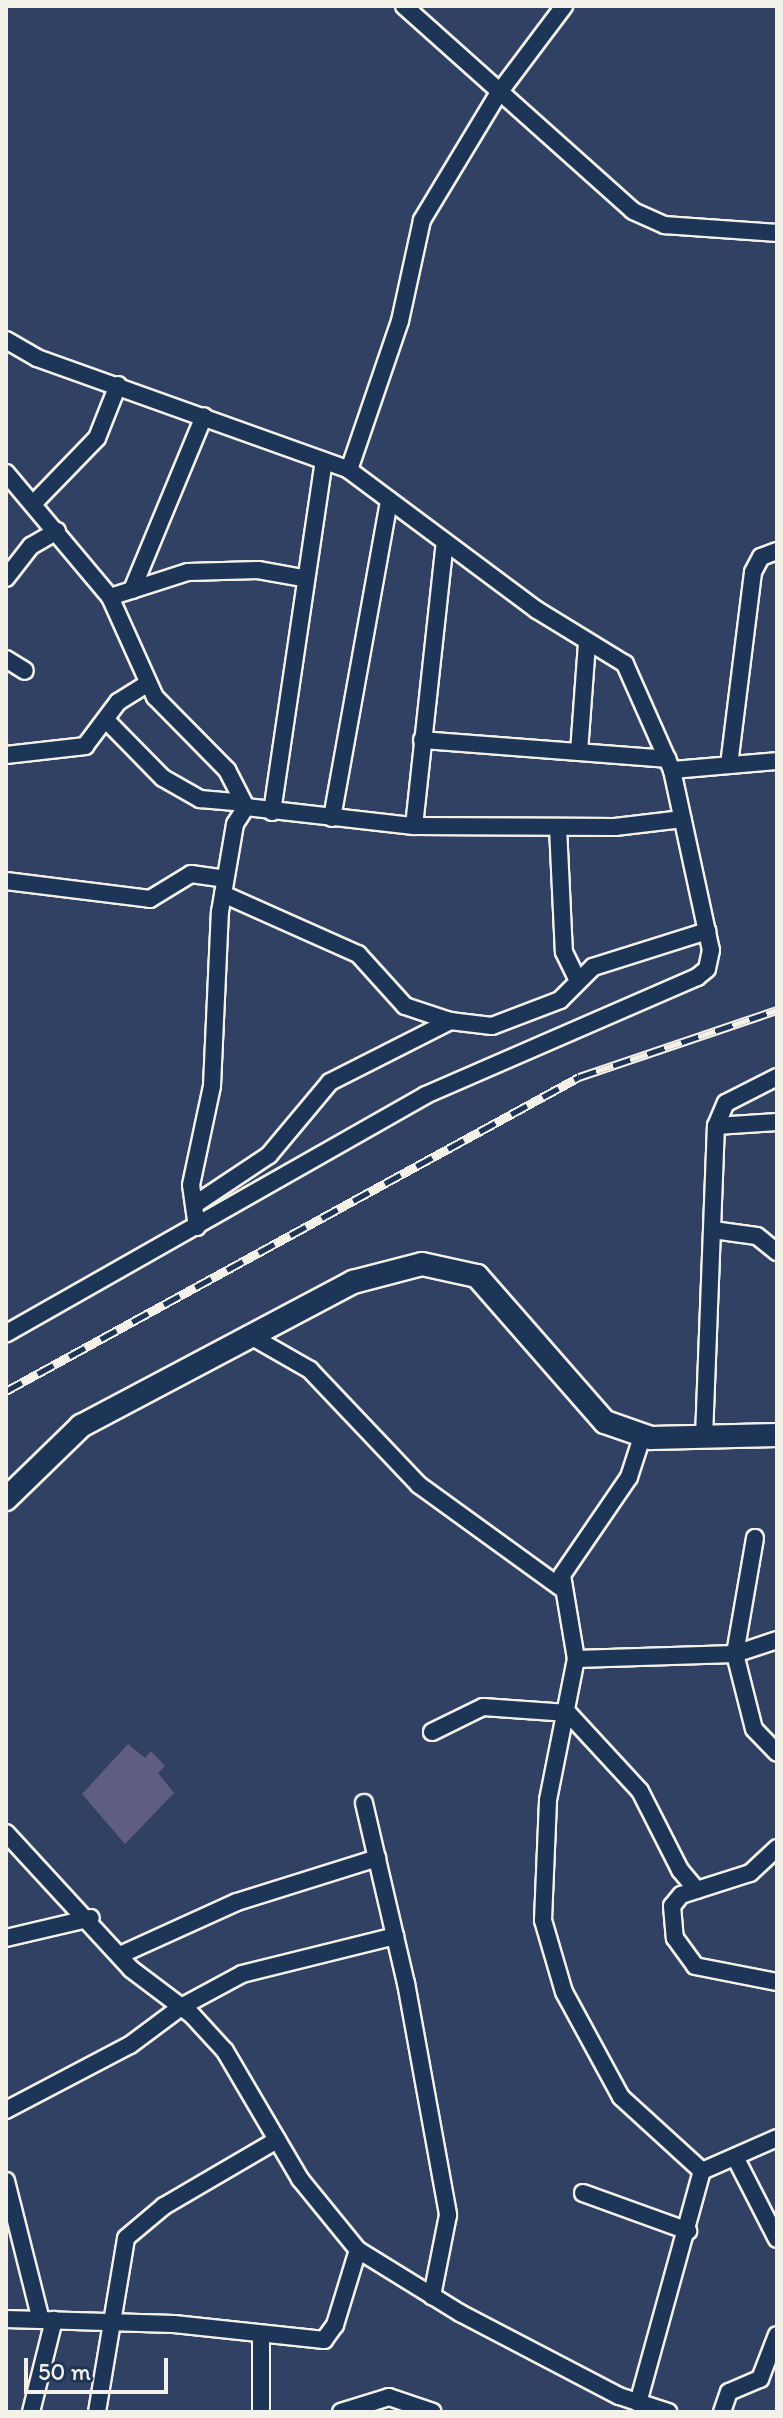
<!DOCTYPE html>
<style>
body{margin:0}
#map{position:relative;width:783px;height:2418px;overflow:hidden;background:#314163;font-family:Itim,sans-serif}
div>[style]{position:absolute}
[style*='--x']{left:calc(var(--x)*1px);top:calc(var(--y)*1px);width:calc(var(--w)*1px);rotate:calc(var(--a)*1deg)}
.building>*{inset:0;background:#5f5e80}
.roads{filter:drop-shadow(2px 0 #f4f1e8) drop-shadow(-2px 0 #f4f1e8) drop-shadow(0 2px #f4f1e8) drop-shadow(0 -2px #f4f1e8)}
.street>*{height:16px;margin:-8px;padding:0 8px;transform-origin:8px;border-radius:8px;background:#1d3557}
.secondary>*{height:22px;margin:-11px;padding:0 11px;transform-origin:11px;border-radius:11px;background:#1d3557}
.rail>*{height:9px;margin-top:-4.5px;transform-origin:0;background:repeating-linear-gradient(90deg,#1d3557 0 18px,#f4f1e8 0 36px);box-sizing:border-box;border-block:2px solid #f4f1e8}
span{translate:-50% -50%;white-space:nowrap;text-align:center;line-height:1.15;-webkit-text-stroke:8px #1d3557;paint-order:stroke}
.frame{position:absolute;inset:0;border:8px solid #f4f1e8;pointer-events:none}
.scale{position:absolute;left:24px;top:2358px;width:144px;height:36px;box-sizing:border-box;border:4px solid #f4f1e8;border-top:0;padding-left:10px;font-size:24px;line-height:28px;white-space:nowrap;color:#f4f1e8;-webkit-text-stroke:6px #1d3557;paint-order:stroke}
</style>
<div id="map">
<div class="building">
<i style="clip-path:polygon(128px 1744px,145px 1758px,151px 1751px,165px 1766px,158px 1773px,174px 1793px,125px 1844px,82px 1794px)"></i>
</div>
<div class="roads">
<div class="street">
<i style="--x:404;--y:6;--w:307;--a:41.8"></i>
<i style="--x:633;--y:211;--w:35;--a:24"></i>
<i style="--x:665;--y:225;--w:112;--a:4.1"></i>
<i style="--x:6;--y:340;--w:36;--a:30"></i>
<i style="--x:37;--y:358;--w:331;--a:19.7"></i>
<i style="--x:349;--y:470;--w:234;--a:36.7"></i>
<i style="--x:537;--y:610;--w:103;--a:31.5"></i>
<i style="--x:625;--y:664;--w:116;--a:66.1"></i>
<i style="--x:672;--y:770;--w:184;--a:77.8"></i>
<i style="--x:711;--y:950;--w:19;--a:102"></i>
<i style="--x:707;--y:969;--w:13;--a:141"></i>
<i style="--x:697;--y:977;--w:296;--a:156.5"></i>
<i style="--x:426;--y:1095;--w:483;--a:150.4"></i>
<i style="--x:349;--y:470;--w:157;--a:-71.1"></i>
<i style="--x:400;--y:321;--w:103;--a:-77.7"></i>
<i style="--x:422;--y:220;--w:147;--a:-58.9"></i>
<i style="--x:498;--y:94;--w:110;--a:-53.1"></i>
<i style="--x:6;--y:473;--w:162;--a:50"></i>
<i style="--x:110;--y:597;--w:110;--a:65.8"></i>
<i style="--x:155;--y:697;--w:103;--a:45.4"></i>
<i style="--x:227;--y:770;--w:42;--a:62.8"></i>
<i style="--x:246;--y:807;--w:169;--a:6.5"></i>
<i style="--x:414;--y:826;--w:201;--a:0.3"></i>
<i style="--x:615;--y:827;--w:68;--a:-6.7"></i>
<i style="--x:33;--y:504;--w:92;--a:-45.9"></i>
<i style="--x:97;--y:438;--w:57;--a:-68.4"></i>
<i style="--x:6;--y:578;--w:41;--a:-52"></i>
<i style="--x:31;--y:546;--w:30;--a:-30"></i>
<i style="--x:132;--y:590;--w:188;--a:-67.5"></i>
<i style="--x:110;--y:597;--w:82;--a:-17.8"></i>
<i style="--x:188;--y:572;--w:70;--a:-1.6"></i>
<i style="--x:258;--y:570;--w:46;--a:10.1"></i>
<i style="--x:6;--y:659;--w:22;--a:32"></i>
<i style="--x:106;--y:720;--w:81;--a:45.5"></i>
<i style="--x:163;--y:778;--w:43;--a:29.6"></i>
<i style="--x:200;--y:799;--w:38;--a:5"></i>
<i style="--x:422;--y:740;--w:246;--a:4.4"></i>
<i style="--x:579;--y:752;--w:110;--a:-85.8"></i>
<i style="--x:6;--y:755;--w:80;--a:-6.5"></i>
<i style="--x:85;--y:746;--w:55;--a:-53.1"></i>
<i style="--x:118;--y:702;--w:34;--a:-32"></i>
<i style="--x:729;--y:765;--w:194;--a:-82.9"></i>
<i style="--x:753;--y:572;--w:17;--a:-62"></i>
<i style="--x:761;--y:557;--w:17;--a:-21"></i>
<i style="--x:672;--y:770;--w:105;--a:-4.9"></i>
<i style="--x:272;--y:812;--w:355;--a:-81.6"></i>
<i style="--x:332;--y:818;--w:323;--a:-79.8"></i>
<i style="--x:414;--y:826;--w:286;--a:-83.8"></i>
<i style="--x:558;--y:827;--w:125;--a:87.3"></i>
<i style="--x:564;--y:952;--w:30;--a:64"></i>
<i style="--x:6;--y:881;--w:145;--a:7.1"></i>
<i style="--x:150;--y:899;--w:48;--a:-31.4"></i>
<i style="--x:191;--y:874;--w:34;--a:8"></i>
<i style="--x:223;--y:894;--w:148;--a:24"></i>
<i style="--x:358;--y:954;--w:70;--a:47.9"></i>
<i style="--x:405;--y:1006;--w:47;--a:18.4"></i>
<i style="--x:450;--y:1021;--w:42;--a:6.8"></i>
<i style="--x:492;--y:1026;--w:73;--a:-20.9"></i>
<i style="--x:560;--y:1000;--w:47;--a:-45"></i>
<i style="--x:593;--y:967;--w:120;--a:-17.5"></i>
<i style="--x:716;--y:1126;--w:61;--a:-3.8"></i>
<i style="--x:194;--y:1205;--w:90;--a:-33.7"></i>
<i style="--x:269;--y:1155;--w:95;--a:-50.1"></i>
<i style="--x:330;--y:1082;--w:135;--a:-26.9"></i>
<i style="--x:197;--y:1227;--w:42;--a:-98.1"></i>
<i style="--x:191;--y:1185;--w:101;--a:-78"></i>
<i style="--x:212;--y:1086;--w:174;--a:-87.4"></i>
<i style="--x:220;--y:912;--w:89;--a:-80.3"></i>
<i style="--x:235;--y:824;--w:20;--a:-57"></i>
<i style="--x:713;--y:1230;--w:44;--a:7.8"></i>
<i style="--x:757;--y:1236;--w:26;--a:39"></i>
<i style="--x:249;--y:1335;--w:70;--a:29.8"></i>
<i style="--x:310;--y:1370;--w:158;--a:46.5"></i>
<i style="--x:419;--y:1485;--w:174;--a:35.9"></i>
<i style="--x:704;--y:1437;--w:311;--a:-87.8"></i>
<i style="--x:716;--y:1126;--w:25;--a:-67"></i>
<i style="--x:726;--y:1103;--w:57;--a:-27"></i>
<i style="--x:755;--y:1538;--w:118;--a:99.8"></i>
<i style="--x:735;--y:1654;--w:77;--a:75.8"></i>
<i style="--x:754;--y:1729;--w:33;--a:46"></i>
<i style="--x:576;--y:1659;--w:159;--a:-1.8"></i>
<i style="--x:735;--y:1654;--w:44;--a:-18.4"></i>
<i style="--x:432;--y:1732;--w:57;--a:-26.1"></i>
<i style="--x:483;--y:1707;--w:85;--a:4"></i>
<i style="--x:568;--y:1713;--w:106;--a:47.3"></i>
<i style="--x:640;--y:1791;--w:89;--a:63.1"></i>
<i style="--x:680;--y:1870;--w:26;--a:50"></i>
<i style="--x:364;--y:1803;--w:185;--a:76.9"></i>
<i style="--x:406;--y:1983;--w:236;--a:79.7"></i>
<i style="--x:448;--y:2215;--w:83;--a:101.2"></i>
<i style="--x:6;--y:1833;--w:185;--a:47.4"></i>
<i style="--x:131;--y:1969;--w:76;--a:37"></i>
<i style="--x:192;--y:2015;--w:49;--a:47.5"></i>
<i style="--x:225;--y:2051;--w:148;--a:59.6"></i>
<i style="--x:300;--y:2179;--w:92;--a:50.8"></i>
<i style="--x:358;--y:2250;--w:120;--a:31.7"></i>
<i style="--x:460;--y:2313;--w:179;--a:27.6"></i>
<i style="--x:619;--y:2396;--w:52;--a:18.1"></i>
<i style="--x:777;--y:1848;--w:37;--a:137"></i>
<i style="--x:750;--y:1873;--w:72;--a:162.3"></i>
<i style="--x:681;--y:1895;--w:14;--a:129"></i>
<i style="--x:672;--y:1906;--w:32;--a:85"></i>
<i style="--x:675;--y:1938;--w:34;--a:54"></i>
<i style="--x:695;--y:1966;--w:84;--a:11"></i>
<i style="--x:6;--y:1938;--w:87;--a:-13.2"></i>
<i style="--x:120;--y:1955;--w:128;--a:-24.4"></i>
<i style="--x:237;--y:1902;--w:147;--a:-17.4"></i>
<i style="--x:6;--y:2110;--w:140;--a:-27.7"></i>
<i style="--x:130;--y:2045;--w:64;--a:-36.7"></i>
<i style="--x:181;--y:2007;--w:69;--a:-28.4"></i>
<i style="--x:242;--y:1974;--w:158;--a:-13.9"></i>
<i style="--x:735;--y:2157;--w:92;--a:62.9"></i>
<i style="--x:702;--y:2171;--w:82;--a:-23.7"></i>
<i style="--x:6;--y:2181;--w:143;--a:75.9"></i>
<i style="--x:583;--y:2193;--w:112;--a:19.9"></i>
<i style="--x:6;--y:2319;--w:168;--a:1.7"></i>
<i style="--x:174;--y:2324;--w:151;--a:6.1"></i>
<i style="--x:324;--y:2340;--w:19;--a:-54"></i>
<i style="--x:335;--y:2325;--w:78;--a:-73"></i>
<i style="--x:638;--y:2403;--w:241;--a:-74.6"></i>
<i style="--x:702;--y:2171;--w:110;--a:-137.6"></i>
<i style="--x:621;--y:2097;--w:119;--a:-118.5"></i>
<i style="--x:564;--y:1992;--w:75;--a:-106.3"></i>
<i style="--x:543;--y:1920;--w:120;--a:-87.6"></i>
<i style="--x:548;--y:1800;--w:144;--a:-78.8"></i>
<i style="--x:576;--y:1659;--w:85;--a:-99.5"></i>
<i style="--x:562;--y:1575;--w:119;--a:-55.6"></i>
<i style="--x:629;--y:1477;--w:42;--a:-72"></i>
<i style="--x:31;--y:2412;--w:95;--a:-76"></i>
<i style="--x:97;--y:2412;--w:176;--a:-80.5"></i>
<i style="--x:126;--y:2238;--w:50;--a:-40.1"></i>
<i style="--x:164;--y:2206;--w:131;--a:-30.3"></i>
<i style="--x:261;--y:2412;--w:77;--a:-90"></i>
<i style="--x:341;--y:2412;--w:50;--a:-17.4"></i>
<i style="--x:389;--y:2397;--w:46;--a:18.8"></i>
<i style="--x:722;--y:2412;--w:21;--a:-71"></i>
<i style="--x:729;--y:2392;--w:34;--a:-23"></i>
<i style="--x:760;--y:2379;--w:47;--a:-68.9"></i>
</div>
<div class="secondary">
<i style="--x:6;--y:1499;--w:105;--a:-44.2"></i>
<i style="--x:81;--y:1426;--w:308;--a:-27.9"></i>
<i style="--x:353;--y:1282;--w:71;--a:-14.6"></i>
<i style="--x:422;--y:1264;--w:56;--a:12.3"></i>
<i style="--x:477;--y:1276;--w:194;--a:48.8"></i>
<i style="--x:605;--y:1422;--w:49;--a:19.2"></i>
<i style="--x:651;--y:1438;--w:126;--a:-1.4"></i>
</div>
</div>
<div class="rail">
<i style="--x:6;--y:1391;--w:653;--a:-28.72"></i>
<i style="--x:579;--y:1077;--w:209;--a:-18.7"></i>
</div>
<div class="frame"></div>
<div class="scale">50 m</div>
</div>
